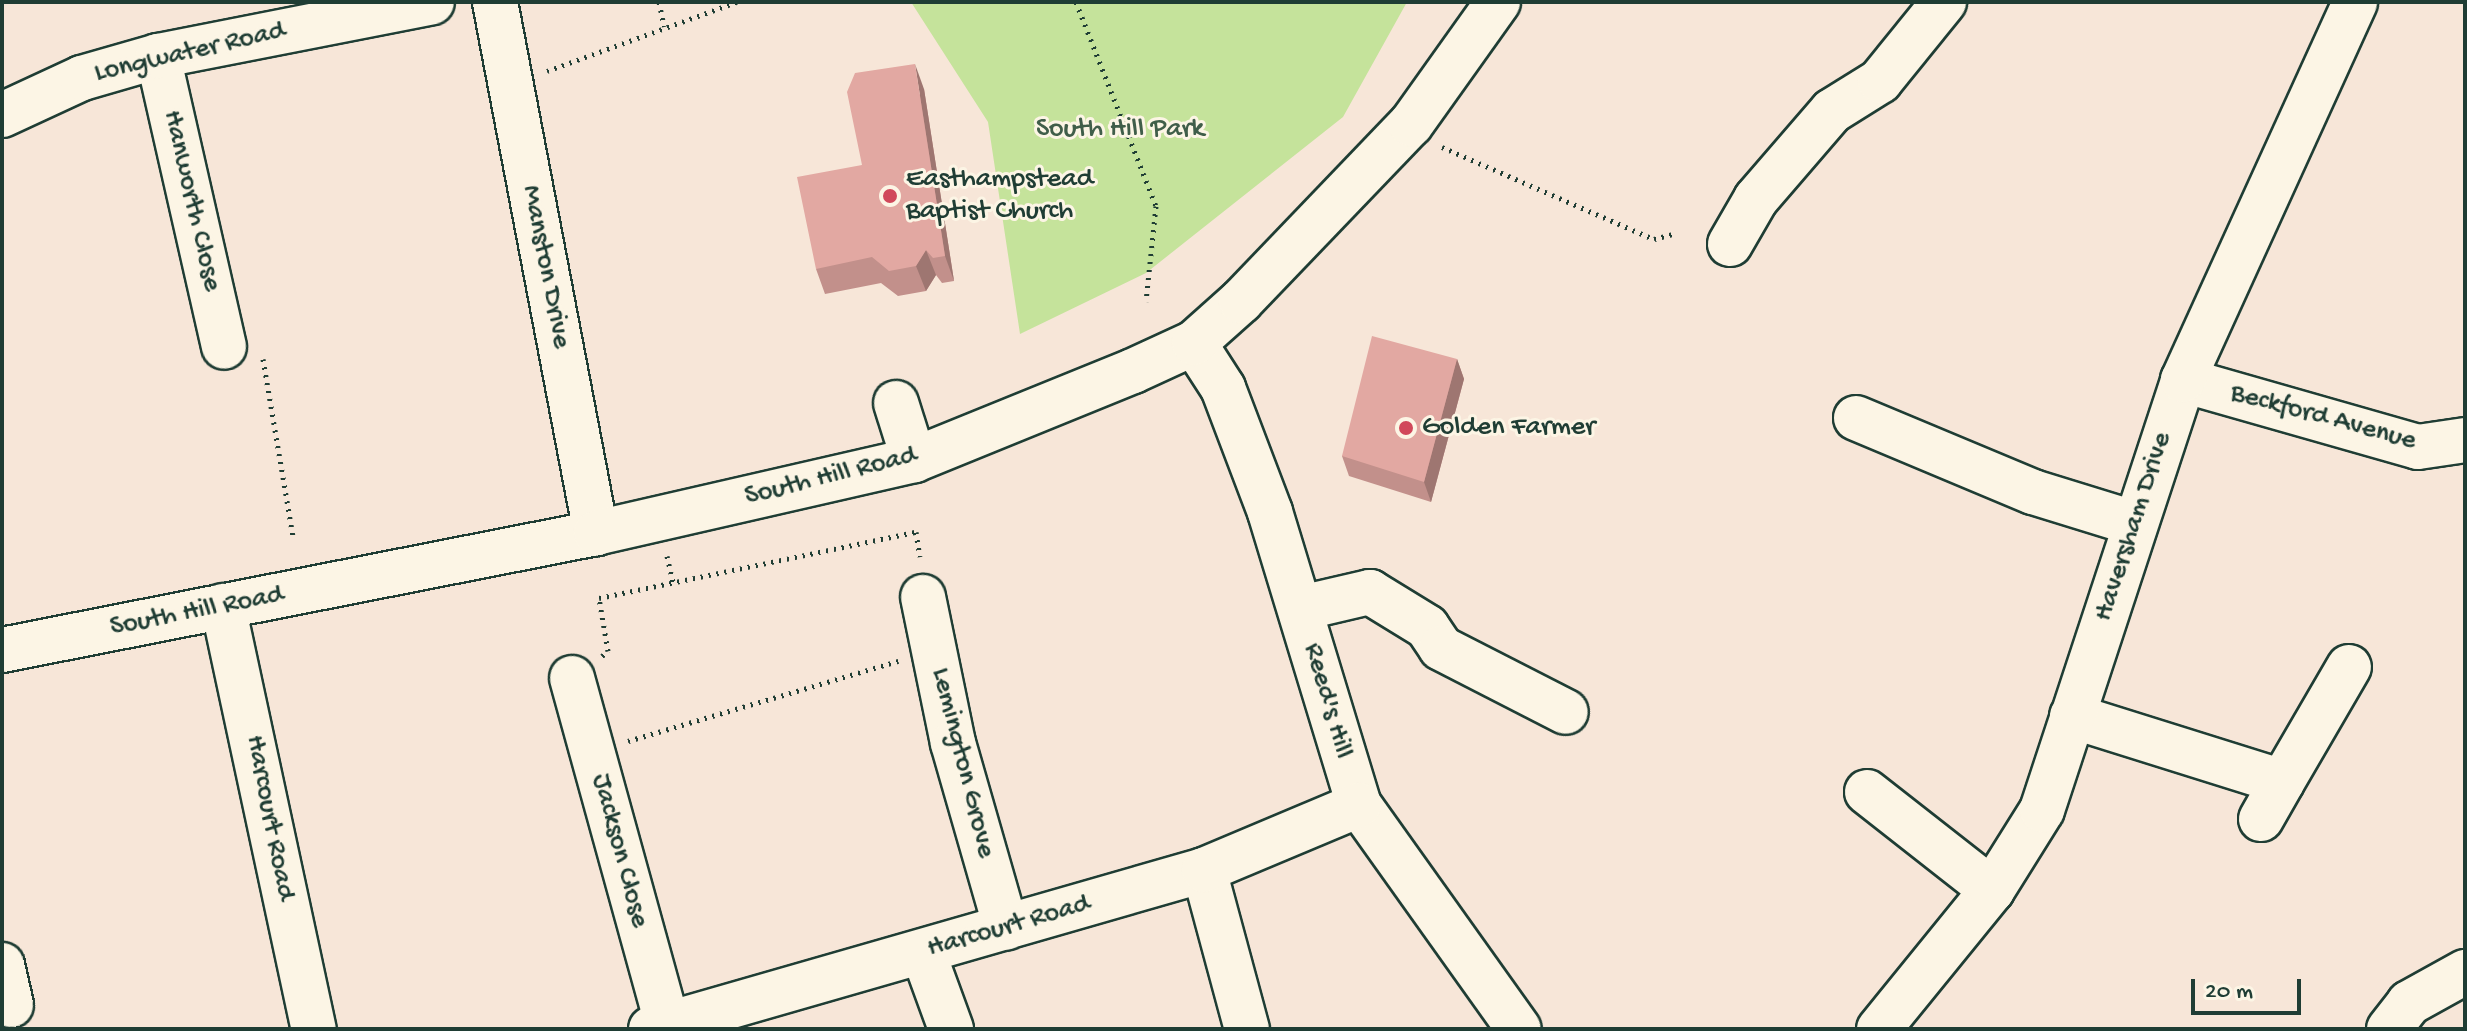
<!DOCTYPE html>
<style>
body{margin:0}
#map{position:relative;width:2467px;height:1031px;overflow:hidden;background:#f7e6d8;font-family:"Gochi Hand",sans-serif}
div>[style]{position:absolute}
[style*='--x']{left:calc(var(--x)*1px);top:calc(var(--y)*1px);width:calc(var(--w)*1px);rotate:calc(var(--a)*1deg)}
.green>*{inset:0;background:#c5e39b}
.path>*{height:5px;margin-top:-2.5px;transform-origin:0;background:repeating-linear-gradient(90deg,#1f3d34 0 2px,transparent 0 8px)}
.roads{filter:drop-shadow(2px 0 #1f3d34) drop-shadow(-2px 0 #1f3d34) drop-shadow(0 2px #1f3d34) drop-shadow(0 -2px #1f3d34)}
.minor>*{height:44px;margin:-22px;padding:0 22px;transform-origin:22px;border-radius:22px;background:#fcf5e5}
.wall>*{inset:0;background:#c2908b}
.shaded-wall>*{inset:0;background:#9e7671}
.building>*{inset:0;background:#e2a8a2}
.dots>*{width:22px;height:22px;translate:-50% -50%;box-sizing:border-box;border:4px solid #fcf5e5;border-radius:50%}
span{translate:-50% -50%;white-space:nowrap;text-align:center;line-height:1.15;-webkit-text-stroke:6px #fcf5e5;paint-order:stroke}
.street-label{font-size:28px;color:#1f3d34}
.park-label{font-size:28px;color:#405e49}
.poi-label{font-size:28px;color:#1f3d34}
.left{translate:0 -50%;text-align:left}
.frame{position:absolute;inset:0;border:4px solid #1f3d34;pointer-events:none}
.scale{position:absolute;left:2191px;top:979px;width:110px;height:36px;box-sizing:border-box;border:4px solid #1f3d34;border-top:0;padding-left:10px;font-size:24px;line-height:28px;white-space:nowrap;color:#1f3d34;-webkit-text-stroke:6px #fcf5e5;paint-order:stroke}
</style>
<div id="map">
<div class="green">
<i style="clip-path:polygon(911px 2px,1407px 2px,1343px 117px,1146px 273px,1020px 334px,988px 122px)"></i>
</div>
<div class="path">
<i style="--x:659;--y:2;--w:25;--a:78"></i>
<i style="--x:1076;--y:2;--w:219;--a:68.6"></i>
<i style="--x:1156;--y:206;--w:96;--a:96"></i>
<i style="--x:547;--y:71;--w:202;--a:-20"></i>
<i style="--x:1442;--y:147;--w:231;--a:23.5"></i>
<i style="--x:1654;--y:239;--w:20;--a:-15"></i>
<i style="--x:263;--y:359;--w:181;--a:80.4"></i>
<i style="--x:667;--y:556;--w:28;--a:77"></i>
<i style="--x:602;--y:656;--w:8;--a:-40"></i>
<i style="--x:608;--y:651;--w:54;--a:-99.6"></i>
<i style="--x:599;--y:598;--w:324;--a:-11.8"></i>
<i style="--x:916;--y:532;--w:25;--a:81"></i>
<i style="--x:628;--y:741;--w:282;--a:-16.5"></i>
</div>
<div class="roads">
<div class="minor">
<i style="--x:495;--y:2;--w:541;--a:79.23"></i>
<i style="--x:158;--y:56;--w:298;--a:77.2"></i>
<i style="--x:2;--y:115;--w:88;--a:-24.8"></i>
<i style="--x:82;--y:78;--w:79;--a:-16.1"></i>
<i style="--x:158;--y:56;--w:279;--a:-11.1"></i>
<i style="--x:1730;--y:244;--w:52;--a:-60"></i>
<i style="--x:1756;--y:199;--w:116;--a:-49.2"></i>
<i style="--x:1832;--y:111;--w:57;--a:-32"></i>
<i style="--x:1880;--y:81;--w:102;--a:-51"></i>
<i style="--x:1194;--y:343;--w:54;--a:57.2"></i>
<i style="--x:1223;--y:388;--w:133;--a:69.2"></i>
<i style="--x:1270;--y:512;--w:306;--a:73.1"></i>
<i style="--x:1359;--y:805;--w:275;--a:54.5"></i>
<i style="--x:2183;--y:380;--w:244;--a:15.9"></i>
<i style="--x:2418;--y:447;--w:48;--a:-8.5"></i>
<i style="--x:896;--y:403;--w:60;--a:72.5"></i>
<i style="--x:1856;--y:418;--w:192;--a:22.7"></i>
<i style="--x:2033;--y:492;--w:106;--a:17.1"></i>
<i style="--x:923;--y:597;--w:149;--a:78.4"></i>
<i style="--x:953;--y:743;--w:192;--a:74"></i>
<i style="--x:223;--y:606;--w:433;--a:77.9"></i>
<i style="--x:1301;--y:608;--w:71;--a:-13.1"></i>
<i style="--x:1370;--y:592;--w:67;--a:31.6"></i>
<i style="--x:1427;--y:627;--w:25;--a:56"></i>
<i style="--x:1441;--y:648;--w:140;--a:27.1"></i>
<i style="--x:2;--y:650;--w:605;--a:-11.14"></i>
<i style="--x:596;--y:533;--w:326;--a:-12.9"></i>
<i style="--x:914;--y:460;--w:236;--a:-22.1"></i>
<i style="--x:1133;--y:371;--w:67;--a:-24.7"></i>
<i style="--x:1194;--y:343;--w:63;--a:-41.8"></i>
<i style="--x:1241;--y:301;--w:245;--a:-46.2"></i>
<i style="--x:1411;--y:124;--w:150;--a:-54.5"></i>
<i style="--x:572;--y:678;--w:359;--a:74.6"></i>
<i style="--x:2072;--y:716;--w:220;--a:17.4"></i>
<i style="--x:2282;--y:782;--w:133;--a:-59.8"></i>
<i style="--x:1867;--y:792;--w:159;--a:38.1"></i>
<i style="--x:2261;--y:819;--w:43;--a:-60.4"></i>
<i style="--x:1204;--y:870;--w:165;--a:74.9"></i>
<i style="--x:923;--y:952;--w:82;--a:70"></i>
<i style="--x:2;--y:965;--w:41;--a:77.3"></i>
<i style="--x:651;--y:1029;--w:575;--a:-16.04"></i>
<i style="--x:1204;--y:870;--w:168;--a:-22.8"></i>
<i style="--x:1879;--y:1029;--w:179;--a:-50.9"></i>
<i style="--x:1992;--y:890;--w:94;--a:-58"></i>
<i style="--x:2042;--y:810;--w:453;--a:-71.8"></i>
<i style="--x:2183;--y:380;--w:415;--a:-65.5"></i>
<i style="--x:2389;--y:1029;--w:33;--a:-52"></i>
<i style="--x:2409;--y:1003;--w:64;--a:-29"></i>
</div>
</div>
<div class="wall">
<i style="clip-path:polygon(924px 89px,954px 281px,942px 283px,936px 275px,926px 291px,898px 296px,881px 283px,825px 294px,816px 269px,862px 165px)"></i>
<i style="clip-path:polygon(1457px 359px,1464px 379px,1431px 502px,1349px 476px,1342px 456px)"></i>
</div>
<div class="shaded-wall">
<i style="clip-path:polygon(915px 64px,924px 89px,954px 281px,945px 256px)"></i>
<i style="clip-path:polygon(926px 250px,936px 275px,926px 291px,916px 266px)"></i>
<i style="clip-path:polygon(1457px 359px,1464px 379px,1431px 502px,1424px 482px)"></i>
</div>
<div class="building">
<i style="clip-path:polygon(915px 64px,945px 256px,933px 258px,926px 250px,916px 266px,889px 271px,872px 257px,816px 269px,797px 177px,862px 165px,847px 92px,855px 73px)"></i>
<i style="clip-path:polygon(1372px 336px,1457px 359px,1424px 482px,1342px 456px)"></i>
</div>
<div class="dots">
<i style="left:890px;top:196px;background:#d1495b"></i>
<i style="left:1406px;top:428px;background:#d1495b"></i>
</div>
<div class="street-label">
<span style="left:190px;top:53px;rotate:-13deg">Longwater Road</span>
<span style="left:191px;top:201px;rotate:77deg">Hanworth Close</span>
<span style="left:545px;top:267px;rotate:79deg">Manston Drive</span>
<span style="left:2323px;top:418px;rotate:15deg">Beckford Avenue</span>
<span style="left:831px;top:477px;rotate:-14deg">South Hill Road</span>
<span style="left:2134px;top:527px;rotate:-72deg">Haversham Drive</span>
<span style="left:197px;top:612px;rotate:-11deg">South Hill Road</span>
<span style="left:1327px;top:701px;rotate:74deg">Reed's Hill</span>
<span style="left:962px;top:763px;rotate:76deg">Lemington Grove</span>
<span style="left:269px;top:818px;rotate:79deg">Harcourt Road</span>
<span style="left:619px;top:851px;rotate:75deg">Jackson Close</span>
<span style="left:1009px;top:927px;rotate:-16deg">Harcourt Road</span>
</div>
<div class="park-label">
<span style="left:1120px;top:130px">South Hill Park</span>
</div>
<div class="poi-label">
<span class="left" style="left:906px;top:196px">Easthampstead<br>Baptist Church</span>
<span class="left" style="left:1422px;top:428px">Golden Farmer</span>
</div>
<div class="frame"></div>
<div class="scale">20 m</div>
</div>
